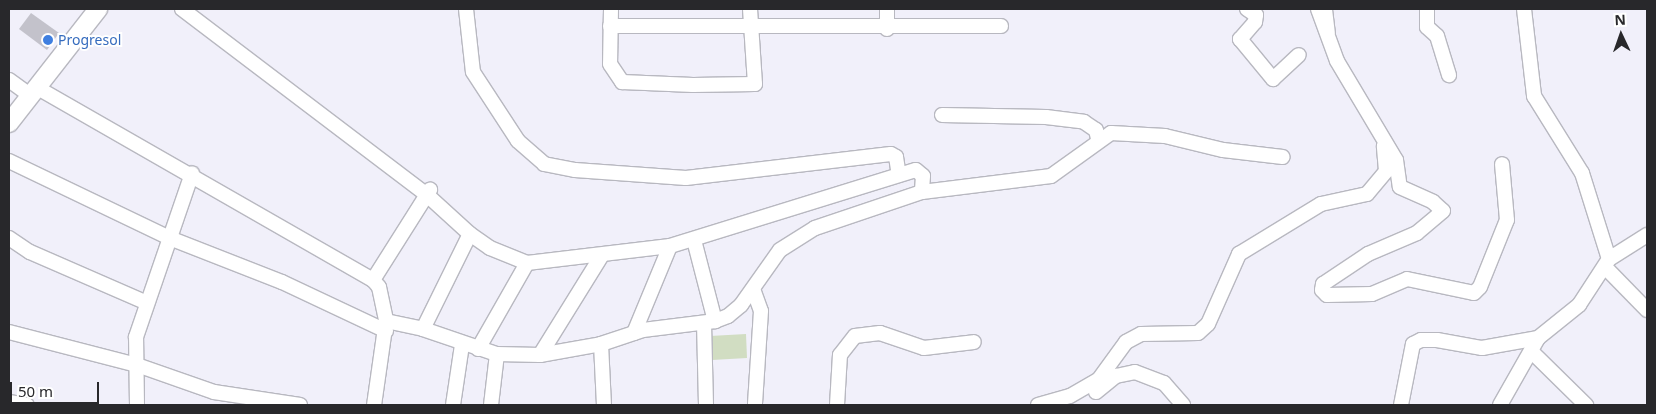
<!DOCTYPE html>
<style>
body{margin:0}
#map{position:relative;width:1656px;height:414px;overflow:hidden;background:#f1f0fa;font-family:"Noto Sans",sans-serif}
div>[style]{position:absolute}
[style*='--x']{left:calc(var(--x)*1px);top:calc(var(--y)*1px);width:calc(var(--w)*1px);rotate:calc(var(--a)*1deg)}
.green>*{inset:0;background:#d1ddc2}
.building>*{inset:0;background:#c3c2cb}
.roads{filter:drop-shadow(1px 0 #b8b8c0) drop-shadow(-1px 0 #b8b8c0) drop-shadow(0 1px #b8b8c0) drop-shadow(0 -1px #b8b8c0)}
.service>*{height:7px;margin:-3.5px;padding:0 3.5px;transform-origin:3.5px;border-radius:3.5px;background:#fff}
.minor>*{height:14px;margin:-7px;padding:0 7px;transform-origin:7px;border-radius:7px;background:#fff}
.tertiary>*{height:18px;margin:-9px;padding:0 9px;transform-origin:9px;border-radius:9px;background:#fff}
.dots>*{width:14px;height:14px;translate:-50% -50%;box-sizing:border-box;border:2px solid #fff;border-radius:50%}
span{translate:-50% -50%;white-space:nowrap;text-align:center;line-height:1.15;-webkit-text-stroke:4px #fff;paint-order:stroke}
.shop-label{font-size:14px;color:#366cbe}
.left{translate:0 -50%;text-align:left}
.frame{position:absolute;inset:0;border:10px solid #28282b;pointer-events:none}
.north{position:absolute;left:1596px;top:10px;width:50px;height:50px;-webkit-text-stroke:4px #fff;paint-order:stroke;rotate:357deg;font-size:14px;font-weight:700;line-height:20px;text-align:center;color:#28282b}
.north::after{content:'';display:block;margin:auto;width:18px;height:22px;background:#28282b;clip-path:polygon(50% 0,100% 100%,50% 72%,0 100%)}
.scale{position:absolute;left:10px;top:382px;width:89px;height:22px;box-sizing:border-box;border:2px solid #28282b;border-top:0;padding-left:6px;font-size:15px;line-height:18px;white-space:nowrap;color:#28282b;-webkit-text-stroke:4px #fff;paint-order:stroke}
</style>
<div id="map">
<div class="green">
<i style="clip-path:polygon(746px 334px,747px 358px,712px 360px,710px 336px)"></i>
</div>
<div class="building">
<i style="clip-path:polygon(31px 13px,59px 33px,47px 50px,19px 29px)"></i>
</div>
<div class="roads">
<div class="service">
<i style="--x:1328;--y:9;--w:23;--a:83"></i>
</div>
<div class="minor">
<i style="--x:182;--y:9;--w:306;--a:37.2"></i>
<i style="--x:426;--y:194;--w:59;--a:42.3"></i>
<i style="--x:470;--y:234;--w:24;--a:35"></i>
<i style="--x:490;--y:248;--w:40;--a:22"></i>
<i style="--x:527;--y:263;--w:144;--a:-6.8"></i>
<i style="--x:670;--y:246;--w:257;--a:-17.2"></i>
<i style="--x:916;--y:170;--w:9;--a:41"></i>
<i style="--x:923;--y:176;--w:16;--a:94"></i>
<i style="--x:466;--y:9;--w:63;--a:83.7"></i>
<i style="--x:473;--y:72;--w:82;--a:56.9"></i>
<i style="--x:518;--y:141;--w:35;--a:41"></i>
<i style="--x:544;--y:164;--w:32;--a:11"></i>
<i style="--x:575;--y:170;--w:111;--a:4.1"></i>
<i style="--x:686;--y:178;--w:206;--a:-6.7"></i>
<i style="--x:891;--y:154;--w:6;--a:31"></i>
<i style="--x:896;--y:157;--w:18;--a:81"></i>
<i style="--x:611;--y:9;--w:55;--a:91"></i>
<i style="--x:610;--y:64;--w:22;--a:56"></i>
<i style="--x:622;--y:82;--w:71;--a:2.4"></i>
<i style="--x:693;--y:85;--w:62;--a:-0.9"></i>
<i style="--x:755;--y:84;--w:75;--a:-93.8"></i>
<i style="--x:887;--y:9;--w:20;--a:90"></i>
<i style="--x:1247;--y:9;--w:11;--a:34"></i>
<i style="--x:1256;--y:15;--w:7;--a:98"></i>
<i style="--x:1255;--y:22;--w:23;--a:131"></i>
<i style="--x:1240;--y:39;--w:52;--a:50.5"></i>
<i style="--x:1273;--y:79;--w:35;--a:-43"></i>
<i style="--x:1318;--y:9;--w:55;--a:69.9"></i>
<i style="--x:1337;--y:61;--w:115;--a:59.2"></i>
<i style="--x:1396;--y:160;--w:27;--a:82"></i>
<i style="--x:1400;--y:187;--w:36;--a:24"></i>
<i style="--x:1433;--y:202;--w:13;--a:42"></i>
<i style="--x:1443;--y:211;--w:34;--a:140"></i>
<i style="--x:1417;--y:233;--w:53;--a:156.8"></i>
<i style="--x:1368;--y:254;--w:54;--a:146.3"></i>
<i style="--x:1323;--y:284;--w:6;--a:99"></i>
<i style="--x:1322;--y:290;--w:7;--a:45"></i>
<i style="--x:1327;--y:295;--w:45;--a:-1.3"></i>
<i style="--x:1372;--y:294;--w:38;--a:-23"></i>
<i style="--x:1407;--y:279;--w:68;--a:11.8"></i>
<i style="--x:1474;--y:293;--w:8;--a:-45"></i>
<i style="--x:1480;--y:287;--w:72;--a:-68.1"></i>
<i style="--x:1507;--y:220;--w:56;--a:-95.1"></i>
<i style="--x:1427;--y:9;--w:18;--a:90"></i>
<i style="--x:1427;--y:27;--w:13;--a:42"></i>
<i style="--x:1437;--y:36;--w:41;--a:72.9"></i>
<i style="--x:1524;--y:9;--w:88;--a:83.4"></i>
<i style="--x:1534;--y:96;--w:91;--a:58.1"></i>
<i style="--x:1582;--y:173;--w:90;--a:72.6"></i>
<i style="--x:610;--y:26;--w:391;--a:0"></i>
<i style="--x:9;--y:80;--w:26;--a:36"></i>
<i style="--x:36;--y:87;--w:388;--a:29.8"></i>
<i style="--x:373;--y:280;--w:9;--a:49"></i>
<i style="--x:379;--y:287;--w:35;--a:78"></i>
<i style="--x:386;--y:321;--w:85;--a:98.1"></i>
<i style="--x:942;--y:115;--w:104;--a:1.1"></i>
<i style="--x:1046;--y:117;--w:38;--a:7"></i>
<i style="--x:1084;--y:122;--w:14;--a:34"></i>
<i style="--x:1096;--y:130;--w:9;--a:77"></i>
<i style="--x:9;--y:161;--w:181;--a:25.6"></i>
<i style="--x:172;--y:239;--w:118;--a:21.4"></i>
<i style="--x:282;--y:282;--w:115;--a:25.2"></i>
<i style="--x:9;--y:238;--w:25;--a:34"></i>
<i style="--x:30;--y:252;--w:125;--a:23.5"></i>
<i style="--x:694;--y:240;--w:84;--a:75.5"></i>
<i style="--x:1605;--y:267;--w:60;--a:45.7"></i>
<i style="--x:373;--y:280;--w:107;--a:-57.7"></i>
<i style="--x:753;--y:289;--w:23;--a:70"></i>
<i style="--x:761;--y:311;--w:94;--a:93.7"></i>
<i style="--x:386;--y:321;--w:38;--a:12"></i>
<i style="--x:423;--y:329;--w:78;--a:18.7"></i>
<i style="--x:497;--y:354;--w:43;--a:1.3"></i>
<i style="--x:540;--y:355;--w:62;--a:-10.2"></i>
<i style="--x:601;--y:344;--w:44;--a:-18.4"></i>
<i style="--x:643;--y:330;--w:73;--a:-7.1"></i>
<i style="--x:715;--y:321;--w:14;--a:-21"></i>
<i style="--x:728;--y:316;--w:17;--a:-40"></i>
<i style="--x:741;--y:305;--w:67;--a:-54.7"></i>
<i style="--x:780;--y:250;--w:41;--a:-32.2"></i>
<i style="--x:815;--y:228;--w:113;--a:-18.6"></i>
<i style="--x:922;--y:192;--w:130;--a:-7.1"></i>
<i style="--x:1051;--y:176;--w:74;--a:-35.6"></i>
<i style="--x:1111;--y:133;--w:54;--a:3.2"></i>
<i style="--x:1165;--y:136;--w:60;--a:13.6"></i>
<i style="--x:1223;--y:150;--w:60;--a:6.7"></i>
<i style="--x:704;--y:323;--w:82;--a:88.6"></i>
<i style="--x:423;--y:329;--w:106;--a:-63.7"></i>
<i style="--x:9;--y:332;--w:132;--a:14.5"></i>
<i style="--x:137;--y:365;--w:82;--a:19.3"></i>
<i style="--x:214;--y:392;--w:87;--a:8.6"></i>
<i style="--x:634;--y:333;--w:94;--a:-67.5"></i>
<i style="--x:601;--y:344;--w:61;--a:87.2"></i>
<i style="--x:478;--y:349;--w:99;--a:-60.3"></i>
<i style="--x:1532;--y:352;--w:76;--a:44.5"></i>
<i style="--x:540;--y:355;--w:118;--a:-58.2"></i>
<i style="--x:1096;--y:392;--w:26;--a:-39"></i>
<i style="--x:1116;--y:376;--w:19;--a:-12"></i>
<i style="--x:1135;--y:372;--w:31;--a:21"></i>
<i style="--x:1164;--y:383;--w:29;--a:49"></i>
<i style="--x:9;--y:402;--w:18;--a:9"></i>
<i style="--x:137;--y:405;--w:68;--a:-90.8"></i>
<i style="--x:136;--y:337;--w:173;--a:-71.1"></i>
<i style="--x:453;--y:405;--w:61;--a:-81.5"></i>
<i style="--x:491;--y:405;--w:51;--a:-83.3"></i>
<i style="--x:837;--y:405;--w:50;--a:-86.6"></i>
<i style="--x:840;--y:355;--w:24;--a:-52"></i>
<i style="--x:855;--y:336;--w:25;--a:-7"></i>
<i style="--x:880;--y:333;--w:46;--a:18.8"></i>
<i style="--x:924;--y:348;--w:50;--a:-6.8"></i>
<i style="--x:1038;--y:405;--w:33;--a:-16"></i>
<i style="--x:1070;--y:396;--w:34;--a:-30"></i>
<i style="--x:1099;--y:379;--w:46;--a:-53.9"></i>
<i style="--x:1126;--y:342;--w:17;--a:-28"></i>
<i style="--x:1141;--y:334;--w:57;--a:-1"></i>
<i style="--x:1198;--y:333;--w:13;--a:-42"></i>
<i style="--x:1208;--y:324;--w:77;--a:-66.1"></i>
<i style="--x:1239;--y:254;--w:96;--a:-31.4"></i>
<i style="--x:1321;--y:204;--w:47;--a:-12.3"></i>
<i style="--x:1367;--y:194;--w:30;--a:-50"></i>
<i style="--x:1386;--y:171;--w:25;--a:-95"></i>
<i style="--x:1401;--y:405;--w:62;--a:-78.9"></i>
<i style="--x:1413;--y:344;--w:9;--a:-27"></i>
<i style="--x:1421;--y:340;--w:16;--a:0"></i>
<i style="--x:1437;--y:340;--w:46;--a:10.1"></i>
<i style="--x:1482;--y:348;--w:57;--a:-10.1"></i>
<i style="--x:1538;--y:338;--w:53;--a:-38.8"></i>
<i style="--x:1579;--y:305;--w:55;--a:-56.9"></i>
<i style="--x:1609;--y:259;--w:45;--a:-32.3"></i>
<i style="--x:1500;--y:405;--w:77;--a:-60.4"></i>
</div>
<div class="tertiary">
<i style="--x:9;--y:123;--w:145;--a:-52"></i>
</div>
</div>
<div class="dots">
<i style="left:48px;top:40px;background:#3f7fe0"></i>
</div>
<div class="shop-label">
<span class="left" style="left:58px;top:40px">Progresol</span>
</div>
<div class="frame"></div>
<div class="north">N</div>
<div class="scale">50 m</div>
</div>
